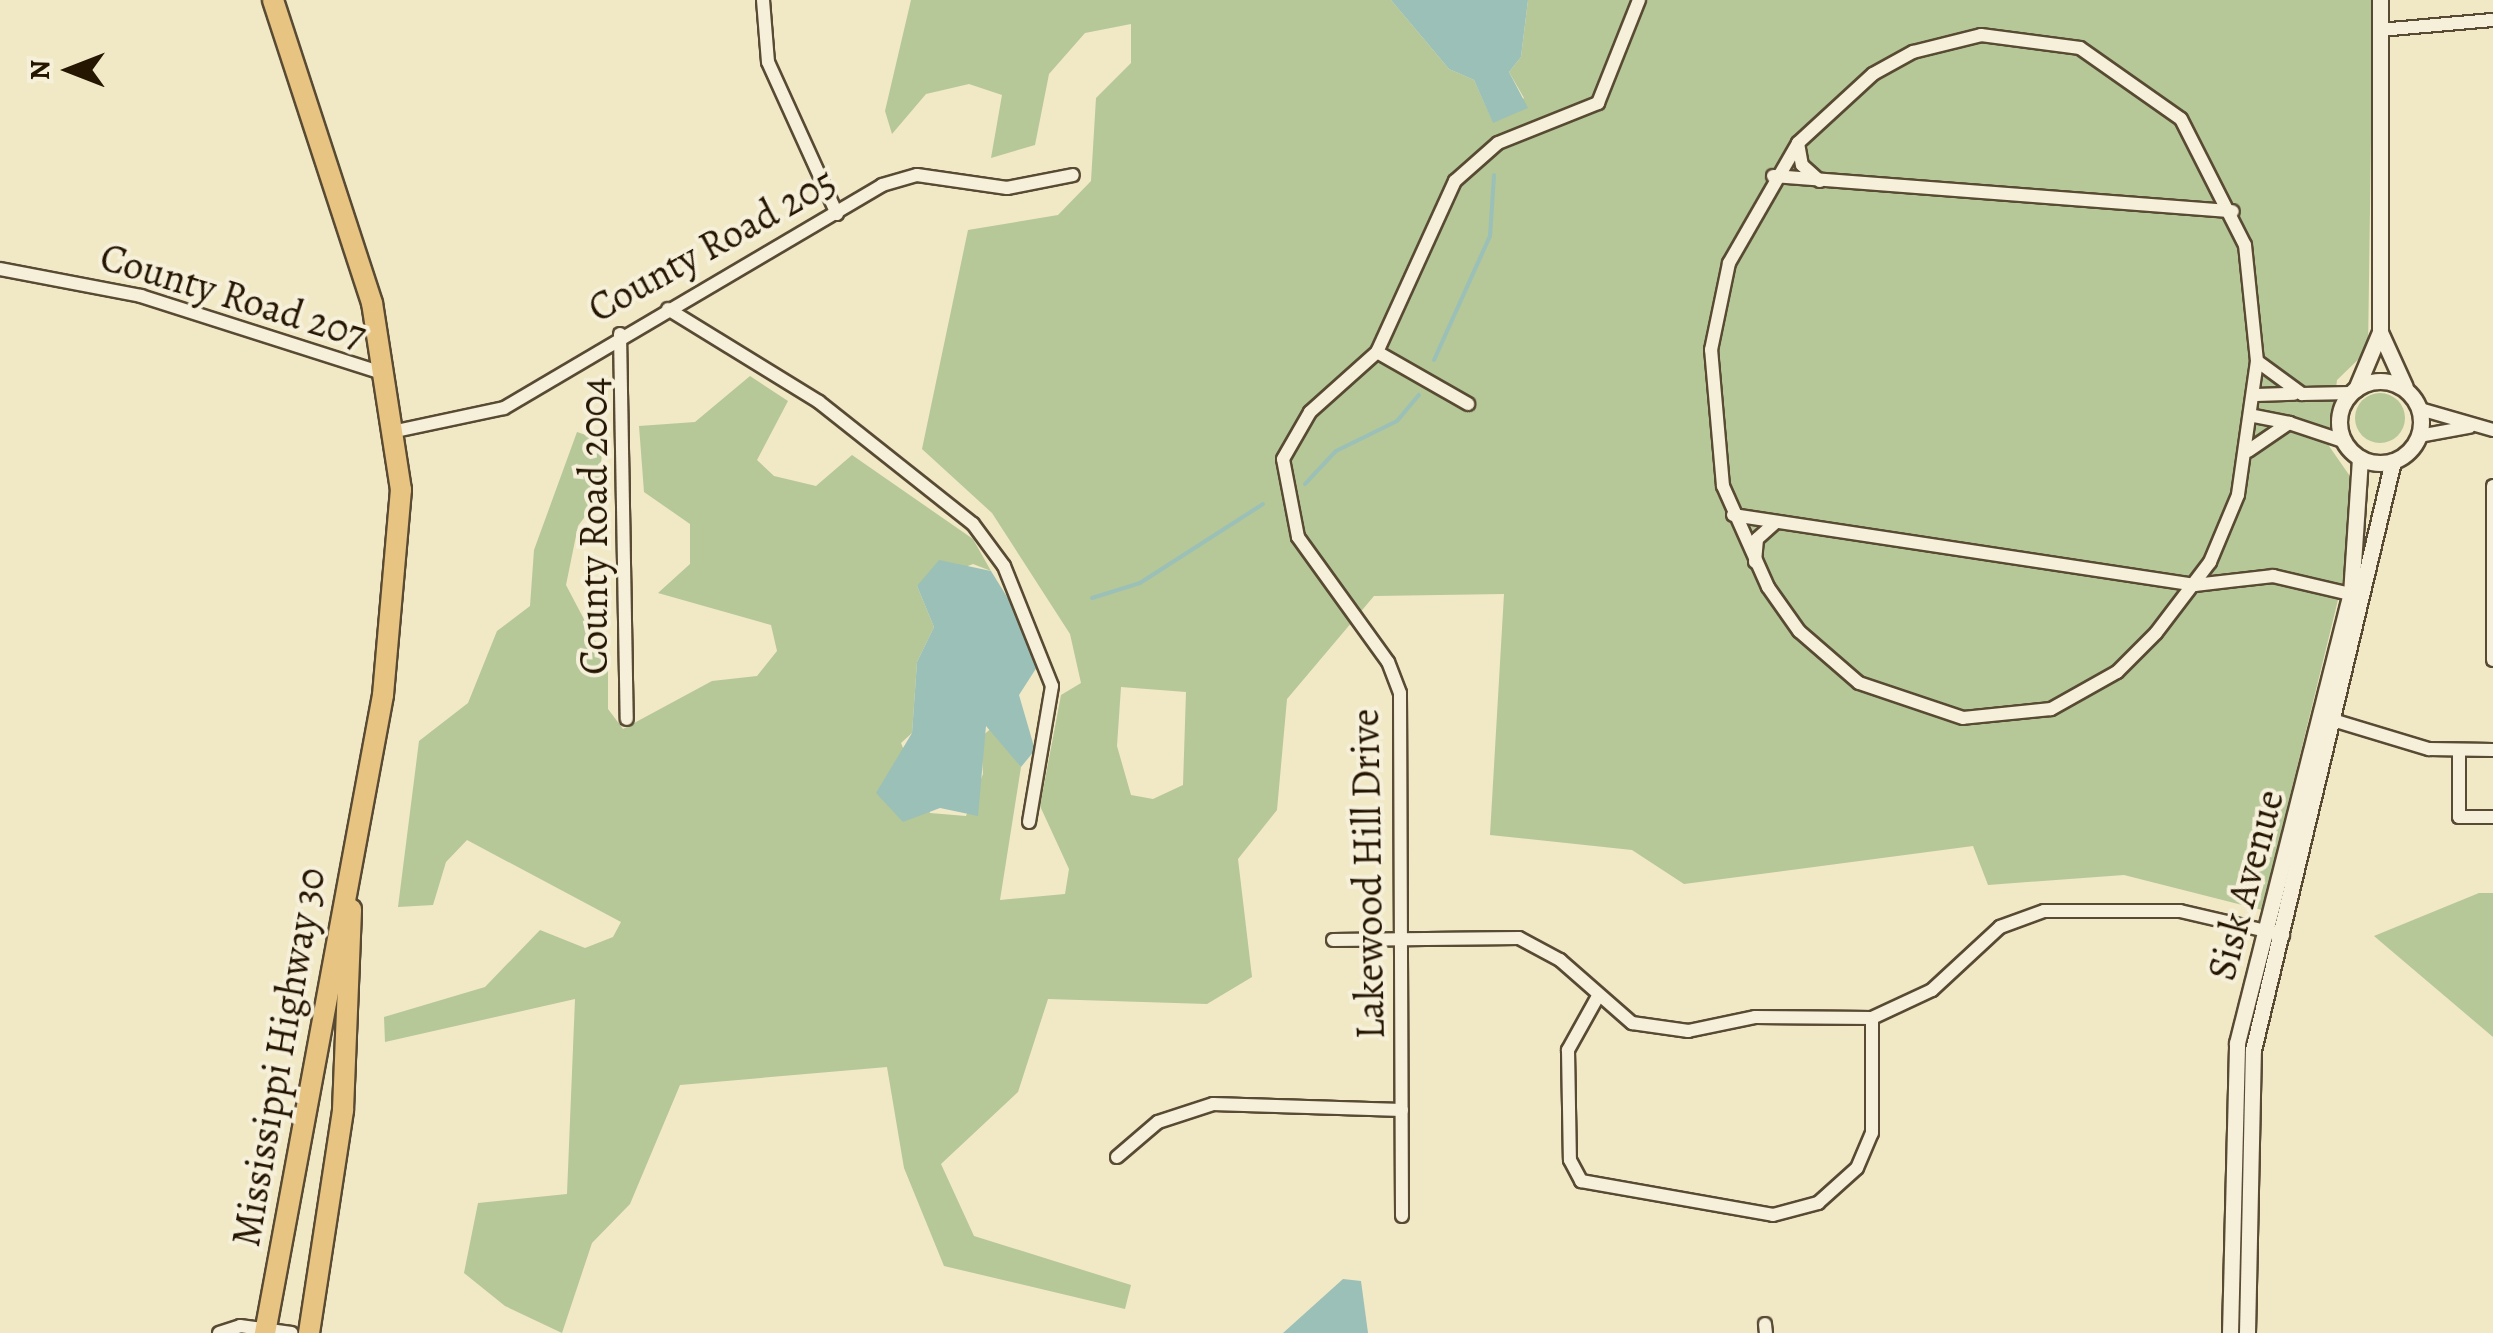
<!DOCTYPE html>
<style>
body{margin:0}
#map{position:relative;width:2493px;height:1333px;overflow:hidden;background:#f1e8c6;font-family:Alegreya,serif}
div>[style]{position:absolute}
[style*='--x']{left:calc(var(--x)*1px);top:calc(var(--y)*1px);width:calc(var(--w)*1px);rotate:calc(var(--a)*1deg)}
.green>*{inset:0;background:#b6c798}
.round{border-radius:50%}
.water>*{inset:0;background:#9bc0b7}
.stream>*{height:4px;margin:-2px;padding:0 2px;transform-origin:2px;border-radius:2px;background:#9bc0b7}
.roads{filter:drop-shadow(2px 0 #584a33) drop-shadow(-2px 0 #584a33) drop-shadow(0 2px #584a33) drop-shadow(0 -2px #584a33)}
.minor>*{height:12px;margin:-6px;padding:0 6px;transform-origin:6px;border-radius:6px;background:#f6f0da}
.tertiary>*{height:15px;margin:-7.5px;padding:0 7.5px;transform-origin:7.5px;border-radius:7.5px;background:#f6f0da}
.tertiary>.ring{margin:-7.5px;padding:0;box-sizing:content-box;background:none;border:15px solid #f6f0da;border-radius:50%}
.primary>*{height:20px;margin:-10px;padding:0 10px;transform-origin:10px;border-radius:10px;background:#e8c483}
span{translate:-50% -50%;white-space:nowrap;text-align:center;line-height:1.15;-webkit-text-stroke:8px #f6f0da;paint-order:stroke}
.street-label{font-size:40px;color:#251602}
.north{position:absolute;left:20px;top:20px;width:100px;height:100px;-webkit-text-stroke:8px #f6f0da;paint-order:stroke;rotate:270deg;font-size:28px;font-weight:700;line-height:40px;text-align:center;color:#251602}
.north::after{content:'';display:block;margin:auto;width:35px;height:45px;background:#251602;clip-path:polygon(50% 0,100% 100%,50% 72%,0 100%)}
</style>
<div id="map">
<div class="green">
<i style="clip-path:polygon(evenodd,911px 0,1391px 0,1449px 69px,1474px 80px,1493px 122px,1524px 98px,1509px 72px,1521px 57px,1528px 0,2373px 0,2368px 350px,2337px 380px,2329px 446px,2354px 482px,2349px 555px,2262px 910px,2124px 875px,1988px 885px,1973px 846px,1684px 884px,1632px 850px,1490px 835px,1504px 594px,1374px 596px,1287px 699px,1277px 810px,1238px 859px,1252px 977px,1207px 1004px,1048px 999px,1018px 1092px,941px 1164px,974px 1236px,1131px 1285px,1125px 1309px,944px 1266px,904px 1168px,887px 1067px,680px 1085px,630px 1204px,592px 1243px,562px 1333px,505px 1306px,464px 1273px,478px 1203px,567px 1194px,575px 999px,385px 1042px,384px 1017px,485px 987px,540px 930px,585px 948px,613px 937px,621px 922px,467px 840px,446px 862px,433px 905px,398px 907px,419px 741px,468px 703px,497px 631px,530px 606px,534px 550px,577px 432px,603px 441px,598px 499px,578px 526px,566px 585px,608px 665px,608px 709px,623px 729px,712px 681px,757px 676px,777px 651px,771px 625px,658px 593px,690px 564px,690px 524px,644px 492px,639px 426px,695px 422px,750px 376px,788px 401px,757px 460px,774px 476px,816px 486px,852px 455px,973px 539px,991px 571px,973px 564px,917px 586px,934px 627px,917px 662px,912px 733px,901px 743px,930px 813px,966px 816px,983px 774px,981px 737px,994px 726px,1021px 767px,1000px 900px,1065px 894px,1069px 869px,1040px 806px,1061px 695px,1081px 683px,1070px 634px,992px 513px,922px 449px,968px 230px,1058px 215px,1091px 181px,1096px 98px,1131px 63px,1131px 24px,1085px 33px,1049px 74px,1035px 145px,991px 158px,1002px 95px,969px 84px,926px 94px,892px 134px,885px 111px,911px 0,1121px 687px,1186px 692px,1183px 785px,1153px 799px,1131px 795px,1117px 746px,1121px 687px)"></i>
<i class="round" style="left:2355px;top:393px;width:50px;height:50px"></i>
<i style="clip-path:polygon(2479px 893px,2493px 893px,2493px 1037px,2374px 936px)"></i>
</div>
<div class="water">
<i style="clip-path:polygon(1391px 0,1528px 0,1521px 57px,1509px 72px,1528px 108px,1493px 123px,1474px 80px,1449px 69px)"></i>
<i style="clip-path:polygon(939px 560px,991px 571px,1019px 616px,1037px 667px,1019px 695px,1035px 750px,1021px 767px,986px 726px,978px 816px,940px 808px,903px 822px,876px 793px,912px 733px,917px 662px,934px 627px,917px 586px)"></i>
<i style="clip-path:polygon(1343px 1279px,1361px 1281px,1368px 1333px,1283px 1333px)"></i>
</div>
<div class="stream">
<i style="--x:1434;--y:360;--w:136;--a:-65.7"></i>
<i style="--x:1490;--y:236;--w:61;--a:-86.2"></i>
<i style="--x:1305;--y:484;--w:45;--a:-46.8"></i>
<i style="--x:1336;--y:451;--w:68;--a:-26.2"></i>
<i style="--x:1397;--y:421;--w:34;--a:-50"></i>
<i style="--x:1092;--y:598;--w:50;--a:-17.4"></i>
<i style="--x:1140;--y:583;--w:146;--a:-32.7"></i>
</div>
<div class="roads">
<div class="minor">
<i style="--x:763;--y:0;--w:62;--a:85.4"></i>
<i style="--x:768;--y:62;--w:167;--a:65.6"></i>
<i style="--x:2380;--y:30;--w:113;--a:-5.1"></i>
<i style="--x:1981;--y:35;--w:100;--a:7.5"></i>
<i style="--x:2080;--y:48;--w:123;--a:35.1"></i>
<i style="--x:2181;--y:119;--w:141;--a:63.1"></i>
<i style="--x:2245;--y:245;--w:117;--a:84.1"></i>
<i style="--x:2257;--y:361;--w:135;--a:98.1"></i>
<i style="--x:2238;--y:495;--w:73;--a:112.7"></i>
<i style="--x:2210;--y:562;--w:89;--a:127.3"></i>
<i style="--x:2156;--y:633;--w:55;--a:135"></i>
<i style="--x:2117;--y:672;--w:76;--a:150.7"></i>
<i style="--x:2051;--y:709;--w:88;--a:174.2"></i>
<i style="--x:1963;--y:718;--w:110;--a:-161.4"></i>
<i style="--x:1859;--y:683;--w:79;--a:-139.1"></i>
<i style="--x:1799;--y:631;--w:54;--a:-125.2"></i>
<i style="--x:1768;--y:587;--w:111;--a:-114"></i>
<i style="--x:1723;--y:486;--w:137;--a:-95"></i>
<i style="--x:1711;--y:350;--w:89;--a:-78.3"></i>
<i style="--x:1729;--y:263;--w:138;--a:-60.1"></i>
<i style="--x:1798;--y:143;--w:102;--a:-42.6"></i>
<i style="--x:1873;--y:74;--w:46;--a:-28.8"></i>
<i style="--x:1913;--y:52;--w:70;--a:-14"></i>
<i style="--x:1798;--y:143;--w:22;--a:80"></i>
<i style="--x:1802;--y:165;--w:24;--a:42"></i>
<i style="--x:1773;--y:176;--w:461;--a:4.4"></i>
<i style="--x:0;--y:269;--w:144;--a:10.8"></i>
<i style="--x:141;--y:296;--w:257;--a:17.7"></i>
<i style="--x:668;--y:309;--w:177;--a:31.6"></i>
<i style="--x:819;--y:402;--w:196;--a:38.4"></i>
<i style="--x:973;--y:524;--w:52;--a:53.6"></i>
<i style="--x:1004;--y:566;--w:129;--a:68.2"></i>
<i style="--x:1052;--y:686;--w:138;--a:99.6"></i>
<i style="--x:620;--y:334;--w:385;--a:89"></i>
<i style="--x:1377;--y:352;--w:105;--a:29.7"></i>
<i style="--x:2257;--y:361;--w:56;--a:36.3"></i>
<i style="--x:2302;--y:394;--w:49;--a:-1.2"></i>
<i style="--x:2256;--y:395;--w:38;--a:-2"></i>
<i style="--x:2420;--y:409;--w:76;--a:16"></i>
<i style="--x:2254;--y:416;--w:36;--a:11"></i>
<i style="--x:396;--y:431;--w:110;--a:-12"></i>
<i style="--x:504;--y:408;--w:439;--a:-30.5"></i>
<i style="--x:882;--y:185;--w:36;--a:-16"></i>
<i style="--x:917;--y:175;--w:91;--a:8.2"></i>
<i style="--x:1007;--y:188;--w:67;--a:-11.1"></i>
<i style="--x:2419;--y:436;--w:51;--a:-10.2"></i>
<i style="--x:2248;--y:451;--w:50;--a:-34.3"></i>
<i style="--x:2289;--y:423;--w:57;--a:18.4"></i>
<i style="--x:2493;--y:486;--w:174;--a:90"></i>
<i style="--x:1733;--y:515;--w:467;--a:8.6"></i>
<i style="--x:2195;--y:585;--w:79;--a:-6.6"></i>
<i style="--x:2273;--y:576;--w:88;--a:13.1"></i>
<i style="--x:1755;--y:562;--w:23;--a:-85"></i>
<i style="--x:1757;--y:539;--w:24;--a:-42"></i>
<i style="--x:2326;--y:718;--w:108;--a:16.8"></i>
<i style="--x:2429;--y:749;--w:64;--a:0.9"></i>
<i style="--x:2459;--y:753;--w:64;--a:90"></i>
<i style="--x:2459;--y:817;--w:34;--a:0"></i>
<i style="--x:1333;--y:940;--w:186;--a:-0.6"></i>
<i style="--x:1519;--y:938;--w:47;--a:28.2"></i>
<i style="--x:1560;--y:960;--w:96;--a:41.2"></i>
<i style="--x:1632;--y:1023;--w:57;--a:8.1"></i>
<i style="--x:1688;--y:1031;--w:68;--a:-11.8"></i>
<i style="--x:1755;--y:1017;--w:117;--a:0.5"></i>
<i style="--x:1872;--y:1018;--w:66;--a:-25"></i>
<i style="--x:1932;--y:990;--w:93;--a:-42.8"></i>
<i style="--x:2000;--y:927;--w:47;--a:-20"></i>
<i style="--x:2044;--y:911;--w:136;--a:0"></i>
<i style="--x:2180;--y:911;--w:106;--a:13.1"></i>
<i style="--x:1597;--y:998;--w:60;--a:119.1"></i>
<i style="--x:1568;--y:1050;--w:110;--a:89"></i>
<i style="--x:1570;--y:1160;--w:24;--a:62"></i>
<i style="--x:1581;--y:1181;--w:195;--a:10"></i>
<i style="--x:1773;--y:1215;--w:47;--a:-14.9"></i>
<i style="--x:1818;--y:1203;--w:52;--a:-41.9"></i>
<i style="--x:1857;--y:1168;--w:38;--a:-67"></i>
<i style="--x:1872;--y:1133;--w:115;--a:-90"></i>
<i style="--x:1117;--y:1157;--w:54;--a:-40.5"></i>
<i style="--x:1158;--y:1122;--w:58;--a:-18.1"></i>
<i style="--x:1213;--y:1104;--w:189;--a:1.8"></i>
<i style="--x:1402;--y:1216;--w:523;--a:-90.22"></i>
<i style="--x:1400;--y:693;--w:33;--a:-111"></i>
<i style="--x:1388;--y:662;--w:154;--a:-125.8"></i>
<i style="--x:1298;--y:537;--w:79;--a:-100.9"></i>
<i style="--x:1283;--y:459;--w:54;--a:-60.1"></i>
<i style="--x:1310;--y:412;--w:90;--a:-41.8"></i>
<i style="--x:1377;--y:352;--w:188;--a:-65.5"></i>
<i style="--x:1455;--y:181;--w:57;--a:-41.5"></i>
<i style="--x:1498;--y:143;--w:108;--a:-21.8"></i>
<i style="--x:1598;--y:103;--w:111;--a:-68.3"></i>
<i style="--x:1765;--y:1324;--w:9;--a:84"></i>
<i style="--x:219;--y:1333;--w:22;--a:-18"></i>
<i style="--x:240;--y:1326;--w:52;--a:7.7"></i>
</div>
<div class="tertiary">
<i style="--x:2380;--y:332;--w:60;--a:65.6"></i>
<i class="ring" style="left:2339px;top:381px;width:67px;height:67px"></i>
<i style="--x:2356;--y:389;--w:62;--a:-67.2"></i>
<i style="--x:2380;--y:332;--w:332;--a:-90"></i>
<i style="--x:2230;--y:1333;--w:290;--a:-88.6"></i>
<i style="--x:2237;--y:1043;--w:463;--a:-75.8"></i>
<i style="--x:2351;--y:594;--w:136;--a:-86.2"></i>
<i style="--x:2247;--y:1333;--w:283;--a:-88.8"></i>
<i style="--x:2253;--y:1050;--w:605;--a:-76.63"></i>
</div>
<div class="primary">
<i style="--x:265;--y:1333;--w:649;--a:-79.52"></i>
<i style="--x:383;--y:695;--w:206;--a:-85"></i>
<i style="--x:401;--y:490;--w:189;--a:-98.8"></i>
<i style="--x:372;--y:303;--w:319;--a:-108.1"></i>
<i style="--x:309;--y:1333;--w:226;--a:-81.3"></i>
<i style="--x:343;--y:1110;--w:201;--a:-87.7"></i>
</div>
</div>
<div class="street-label">
<span style="left:712px;top:245px;rotate:-29deg">County Road 205</span>
<span style="left:233px;top:296px;rotate:17deg">County Road 207</span>
<span style="left:594px;top:526px;rotate:-90deg">County Road 2004</span>
<span style="left:1368px;top:874px;rotate:-91deg">Lakewood Hill Drive</span>
<span style="left:2246px;top:885px;rotate:-75deg">Sisk Avenue</span>
<span style="left:279px;top:1057px;rotate:-80deg">Mississippi Highway 30</span>
</div>
<div class="north">N</div>
</div>
